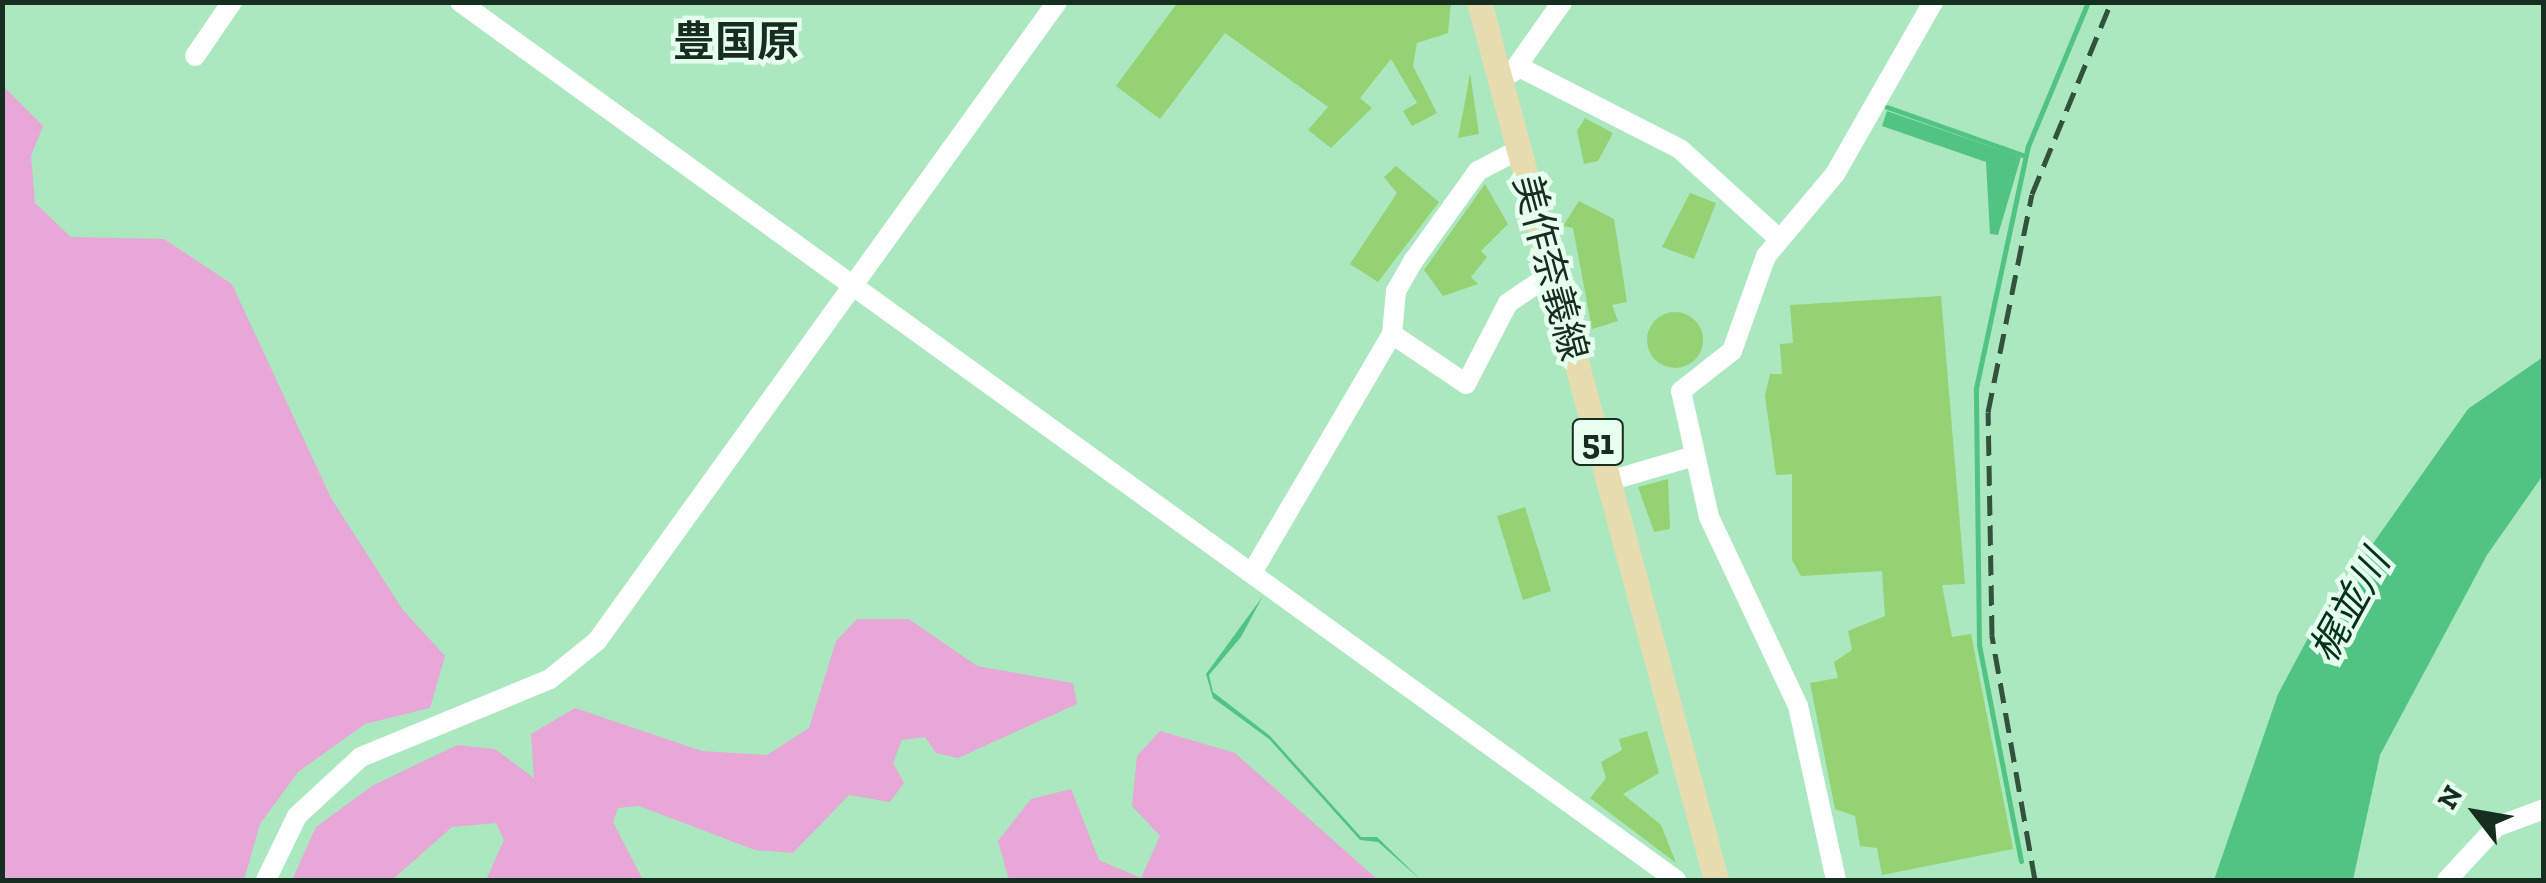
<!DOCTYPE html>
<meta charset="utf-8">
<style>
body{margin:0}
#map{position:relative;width:2546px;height:883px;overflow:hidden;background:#abe8c0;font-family:"Zilla Slab","Noto Sans JP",serif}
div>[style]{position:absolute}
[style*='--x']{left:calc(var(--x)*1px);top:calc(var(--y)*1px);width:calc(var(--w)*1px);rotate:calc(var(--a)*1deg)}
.green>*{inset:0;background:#e7a7d7}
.water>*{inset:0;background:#51c483}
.stream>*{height:5px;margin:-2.5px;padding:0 2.5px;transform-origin:2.5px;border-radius:2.5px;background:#51c483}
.building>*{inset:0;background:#94d274}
.round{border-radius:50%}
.minor>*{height:20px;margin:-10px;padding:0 10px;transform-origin:10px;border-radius:10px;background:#fff}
.major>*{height:25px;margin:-12.5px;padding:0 12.5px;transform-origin:12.5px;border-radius:12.5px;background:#e6dcb0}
.rail>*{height:5px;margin-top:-2.5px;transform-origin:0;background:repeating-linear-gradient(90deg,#33523e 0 20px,transparent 0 30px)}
span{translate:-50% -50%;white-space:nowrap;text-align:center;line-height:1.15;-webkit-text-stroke:9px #e7ffef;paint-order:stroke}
.shield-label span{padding:2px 8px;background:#e7ffef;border:2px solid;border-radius:8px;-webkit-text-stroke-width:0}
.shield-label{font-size:35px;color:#162e1f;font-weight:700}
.street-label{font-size:38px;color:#162e1f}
.water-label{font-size:40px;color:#00331a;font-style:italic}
.quarter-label{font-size:42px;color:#162e1f;font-weight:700}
.frame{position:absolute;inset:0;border:5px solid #162e1f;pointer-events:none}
.north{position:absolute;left:2426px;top:763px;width:100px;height:100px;-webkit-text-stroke:8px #e7ffef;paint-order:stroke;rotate:301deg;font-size:28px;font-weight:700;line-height:40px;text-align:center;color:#162e1f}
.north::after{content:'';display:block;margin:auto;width:35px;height:45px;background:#162e1f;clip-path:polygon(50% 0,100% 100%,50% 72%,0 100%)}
</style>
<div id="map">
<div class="green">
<i style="clip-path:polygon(3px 86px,43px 126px,31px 156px,35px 203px,71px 237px,164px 239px,232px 284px,331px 498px,403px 610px,445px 656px,430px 708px,365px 724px,298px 772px,260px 824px,244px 880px,3px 880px)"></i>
<i style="clip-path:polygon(857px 619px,909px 619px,977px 666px,1073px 683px,1077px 704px,958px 758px,936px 753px,925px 737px,902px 740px,893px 763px,904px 783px,890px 802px,849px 795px,793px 853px,755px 850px,639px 806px,618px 808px,613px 822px,643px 880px,486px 880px,504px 840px,496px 823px,452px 827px,392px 880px,292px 880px,316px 827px,372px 786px,457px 745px,495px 749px,534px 778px,531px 734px,575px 708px,702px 751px,767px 755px,809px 728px,836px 641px)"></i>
<i style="clip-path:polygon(1160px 731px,1235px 753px,1378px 880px,1009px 880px,998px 841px,1031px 799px,1071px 789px,1099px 860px,1141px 878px,1160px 836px,1132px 806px,1137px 756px)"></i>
</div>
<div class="water">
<i style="clip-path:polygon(1887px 111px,2021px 157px,1998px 235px,1990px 234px,1986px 162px,1882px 126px)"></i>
<i style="clip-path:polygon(2543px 357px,2543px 475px,2487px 555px,2380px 755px,2353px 880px,2214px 880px,2278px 694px,2314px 627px,2468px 409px)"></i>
<i style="clip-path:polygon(1263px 596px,1241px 637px,1209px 675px,1213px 692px,1269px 735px,1361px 837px,1377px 837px,1421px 880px,1378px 842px,1360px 840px,1269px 739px,1213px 698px,1206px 674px)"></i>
</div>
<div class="stream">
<i style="--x:1887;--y:107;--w:146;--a:19.5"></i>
<i style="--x:2021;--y:861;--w:220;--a:-101"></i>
<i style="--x:1979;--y:645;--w:257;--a:-90.7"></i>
<i style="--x:1976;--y:388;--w:248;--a:-77.9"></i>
<i style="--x:2028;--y:146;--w:156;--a:-67.4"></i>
</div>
<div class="building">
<i style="clip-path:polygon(1178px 2px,1451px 2px,1448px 33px,1417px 43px,1413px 66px,1437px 113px,1412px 126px,1403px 111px,1417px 103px,1391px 59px,1360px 98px,1372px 108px,1331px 148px,1308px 130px,1328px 107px,1225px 33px,1160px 119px,1116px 86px)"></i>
<i style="clip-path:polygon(1470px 73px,1479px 134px,1458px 138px,1465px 102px)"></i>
<i style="clip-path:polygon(1585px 118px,1613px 133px,1598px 161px,1584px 164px,1577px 131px)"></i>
<i style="clip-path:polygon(1396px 166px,1439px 202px,1378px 282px,1350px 264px,1397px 193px,1384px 177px)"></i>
<i style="clip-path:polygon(1485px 184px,1508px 224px,1481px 251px,1487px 257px,1471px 277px,1478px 284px,1443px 296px,1424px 270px)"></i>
<i style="clip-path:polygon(1690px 193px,1716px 203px,1694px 259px,1662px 247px)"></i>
<i style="clip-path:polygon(1579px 201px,1614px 219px,1627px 302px,1612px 305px,1618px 321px,1592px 329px,1573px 228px,1563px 226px)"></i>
<i style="clip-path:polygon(1941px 296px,1965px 584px,1942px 585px,1952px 637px,1971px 634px,2013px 849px,1882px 875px,1877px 848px,1860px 846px,1855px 816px,1835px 809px,1810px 683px,1838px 678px,1834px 662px,1852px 650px,1848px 631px,1885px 616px,1882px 571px,1801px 576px,1792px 560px,1792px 474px,1776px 475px,1765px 396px,1770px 374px,1782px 374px,1780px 344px,1793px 343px,1790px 305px)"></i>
<i class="round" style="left:1647px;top:312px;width:56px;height:56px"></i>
<i style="clip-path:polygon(1668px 479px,1670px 529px,1654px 532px,1638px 487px)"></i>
<i style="clip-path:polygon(1525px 507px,1551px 591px,1523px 600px,1497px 516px)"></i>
<i style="clip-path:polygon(1647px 731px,1659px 773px,1623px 794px,1661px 825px,1676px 863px,1590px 798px,1606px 778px,1601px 762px,1622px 750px,1619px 739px)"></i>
</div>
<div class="minor">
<i style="--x:460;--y:2;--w:1500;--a:35.83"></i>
<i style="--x:195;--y:56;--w:65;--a:-55.6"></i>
<i style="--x:1523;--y:69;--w:176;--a:27"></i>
<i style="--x:1680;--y:149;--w:131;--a:42.2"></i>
<i style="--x:1512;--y:73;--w:87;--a:-54.8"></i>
<i style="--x:1392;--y:334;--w:89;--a:34"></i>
<i style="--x:1466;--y:384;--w:91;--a:-62.6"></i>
<i style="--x:1508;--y:303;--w:52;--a:-34"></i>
<i style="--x:1609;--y:481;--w:85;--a:-16.3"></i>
<i style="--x:1253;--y:571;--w:275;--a:-59.6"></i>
<i style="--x:1392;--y:334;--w:43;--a:-84.7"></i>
<i style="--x:1396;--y:291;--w:36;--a:-60"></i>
<i style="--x:1414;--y:260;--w:110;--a:-54.3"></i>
<i style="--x:1478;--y:171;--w:45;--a:-27.7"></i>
<i style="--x:266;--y:880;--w:71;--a:-64.2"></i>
<i style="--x:297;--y:816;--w:87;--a:-42.7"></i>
<i style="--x:361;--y:757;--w:204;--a:-22.4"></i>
<i style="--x:550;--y:679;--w:60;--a:-39"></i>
<i style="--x:597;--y:641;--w:787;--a:-54.25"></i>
<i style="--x:1836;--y:880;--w:178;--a:-102.3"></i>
<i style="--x:1798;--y:706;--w:209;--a:-115.2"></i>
<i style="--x:1709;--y:517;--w:129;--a:-102.5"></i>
<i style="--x:1681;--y:391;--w:65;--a:-38.1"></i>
<i style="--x:1732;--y:351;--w:101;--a:-70.3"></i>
<i style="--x:1766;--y:256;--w:107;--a:-49.9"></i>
<i style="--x:1835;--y:174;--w:198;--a:-60.3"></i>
<i style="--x:2447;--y:880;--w:72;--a:-47.2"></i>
<i style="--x:2496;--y:827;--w:51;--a:-20.6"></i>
</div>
<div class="major">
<i style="--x:1479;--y:2;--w:909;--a:74.89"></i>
</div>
<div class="rail">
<i style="--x:2035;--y:880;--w:249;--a:-100"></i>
<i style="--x:1992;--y:635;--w:223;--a:-91"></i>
<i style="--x:1988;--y:412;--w:222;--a:-78.6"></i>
<i style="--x:2032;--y:194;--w:208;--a:-67.6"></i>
</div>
<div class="shield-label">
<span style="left:1598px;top:442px">51</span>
</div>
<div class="street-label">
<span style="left:1550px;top:268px;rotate:75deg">美作奈義線</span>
</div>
<div class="water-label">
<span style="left:2349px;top:606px;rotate:-61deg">梶並川</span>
</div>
<div class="quarter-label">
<span style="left:736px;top:42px">豊国原</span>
</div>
<div class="frame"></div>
<div class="north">N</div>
</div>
